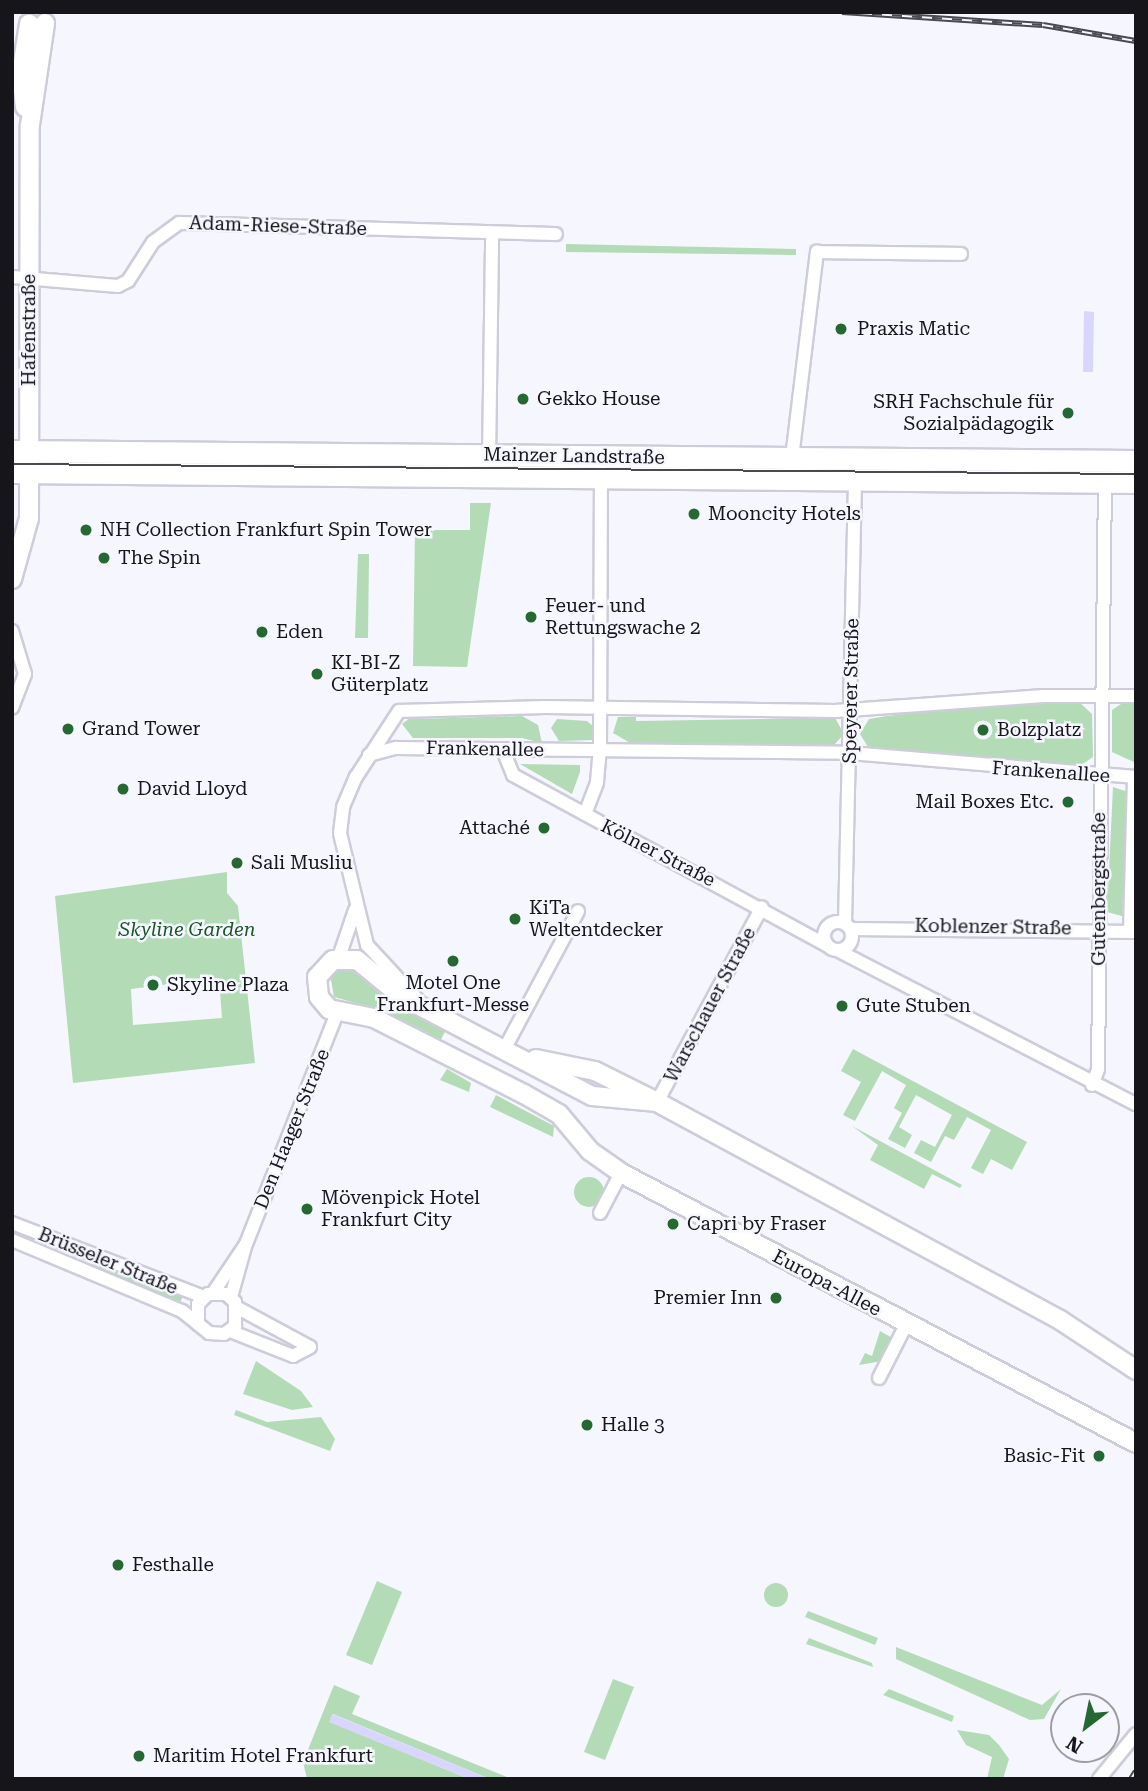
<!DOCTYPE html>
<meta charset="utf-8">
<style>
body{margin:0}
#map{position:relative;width:1148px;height:1791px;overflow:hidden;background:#f6f6ff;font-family:"Roboto Serif",serif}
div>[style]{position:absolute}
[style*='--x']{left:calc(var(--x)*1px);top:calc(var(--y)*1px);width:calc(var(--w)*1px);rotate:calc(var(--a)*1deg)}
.green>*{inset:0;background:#b3dbb6}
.round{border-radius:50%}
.water>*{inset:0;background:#d8d6fe}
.roads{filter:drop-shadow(2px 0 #cdccda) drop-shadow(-2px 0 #cdccda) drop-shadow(0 2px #cdccda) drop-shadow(0 -2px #cdccda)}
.street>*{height:12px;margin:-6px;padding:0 6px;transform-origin:6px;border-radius:6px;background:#fff}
.street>.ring{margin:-6px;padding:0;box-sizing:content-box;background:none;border:12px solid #fff;border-radius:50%}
.secondary>*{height:18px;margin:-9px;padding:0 9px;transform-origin:9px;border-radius:9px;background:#fff}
.primary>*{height:21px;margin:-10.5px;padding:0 10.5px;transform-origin:10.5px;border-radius:10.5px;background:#fff}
.tram>*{height:2px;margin:-1px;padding:0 1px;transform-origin:1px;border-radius:1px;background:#49494f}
.rail>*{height:6px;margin-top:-3px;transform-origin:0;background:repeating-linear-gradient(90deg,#f6f6ff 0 10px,#49494f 0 20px);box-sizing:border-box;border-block:2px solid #49494f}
.dots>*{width:19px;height:19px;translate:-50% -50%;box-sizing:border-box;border:4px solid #f6f6ff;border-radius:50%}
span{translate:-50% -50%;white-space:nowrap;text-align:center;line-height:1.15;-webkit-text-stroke:5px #f6f6ff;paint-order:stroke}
.street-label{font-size:19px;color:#15151a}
.poi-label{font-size:19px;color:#15151a}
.left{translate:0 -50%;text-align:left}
.right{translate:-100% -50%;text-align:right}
.park-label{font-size:19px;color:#195525;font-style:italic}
.frame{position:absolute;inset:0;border:14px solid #15151a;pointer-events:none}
.north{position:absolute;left:1050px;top:1693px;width:70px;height:70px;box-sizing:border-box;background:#f6f6ff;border:2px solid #9c9ca3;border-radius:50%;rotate:212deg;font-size:19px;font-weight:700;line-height:28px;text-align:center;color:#15151a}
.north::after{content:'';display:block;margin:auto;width:24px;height:32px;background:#266832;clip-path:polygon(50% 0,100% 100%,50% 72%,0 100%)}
</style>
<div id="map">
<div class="green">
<i style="clip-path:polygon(566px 244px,796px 249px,796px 255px,566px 252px)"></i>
<i style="clip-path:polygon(470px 503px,491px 503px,467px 667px,413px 666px,415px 530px,470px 530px)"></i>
<i style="clip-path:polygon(358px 554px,369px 554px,368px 638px,355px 638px)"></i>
<i style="clip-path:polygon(1079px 702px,1092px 714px,1093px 757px,1077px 768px,868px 747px,860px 734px,869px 719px,887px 716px,986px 705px)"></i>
<i style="clip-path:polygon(1121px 704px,1136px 704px,1136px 763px,1112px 752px,1112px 710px)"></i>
<i style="clip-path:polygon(414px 715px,415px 719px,522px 716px,538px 725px,542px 743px,522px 738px,413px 738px,402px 724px)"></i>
<i style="clip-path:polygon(618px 717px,636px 717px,636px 721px,835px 718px,844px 734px,834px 745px,632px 744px,613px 733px)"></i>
<i style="clip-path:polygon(557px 719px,587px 721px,593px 726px,592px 740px,559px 741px,551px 728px)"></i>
<i style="clip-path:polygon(520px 764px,580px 765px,580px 772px,572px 794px)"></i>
<i style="clip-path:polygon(1113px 787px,1128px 792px,1122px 916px,1107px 912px)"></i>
<i style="clip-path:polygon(evenodd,227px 872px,227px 893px,238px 906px,255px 1063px,73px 1083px,55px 896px,227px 872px,219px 978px,222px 1018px,133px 1025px,131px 989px,219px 978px)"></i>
<i style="clip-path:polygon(349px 962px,414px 1013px,448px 1026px,439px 1043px,370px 1007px,334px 997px,330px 974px)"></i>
<i style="clip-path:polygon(853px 1049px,1027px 1142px,1012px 1170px,991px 1159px,983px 1174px,971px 1168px,991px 1130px,967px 1117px,954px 1140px,945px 1136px,931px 1162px,914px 1153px,921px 1140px,935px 1147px,952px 1115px,916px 1095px,899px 1127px,912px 1135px,905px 1148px,888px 1139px,902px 1113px,894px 1108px,906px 1085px,882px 1071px,855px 1121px,843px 1115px,861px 1082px,841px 1071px)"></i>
<i style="clip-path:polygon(447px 1069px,471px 1083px,469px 1092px,440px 1080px)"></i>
<i style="clip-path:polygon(496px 1095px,554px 1126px,553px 1137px,490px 1107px)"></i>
<i style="clip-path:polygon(852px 1126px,962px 1185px,960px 1188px,932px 1174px,924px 1189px,870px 1160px,878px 1145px)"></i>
<i class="round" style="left:574px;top:1177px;width:30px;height:30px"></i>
<i style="clip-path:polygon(95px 1262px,183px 1296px,179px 1305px,88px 1266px)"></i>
<i style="clip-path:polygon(880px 1331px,894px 1339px,882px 1361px,859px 1365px,865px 1353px,872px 1356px)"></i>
<i style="clip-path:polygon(256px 1361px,301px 1391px,313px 1407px,292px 1410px,243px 1394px)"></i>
<i style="clip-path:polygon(236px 1410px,267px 1422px,321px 1417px,335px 1439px,330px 1451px,234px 1415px)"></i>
<i style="clip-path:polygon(377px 1581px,402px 1592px,372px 1665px,346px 1655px)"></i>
<i class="round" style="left:764px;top:1583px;width:24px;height:24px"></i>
<i style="clip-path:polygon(808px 1611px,878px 1638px,875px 1645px,805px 1617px)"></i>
<i style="clip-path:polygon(809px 1638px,872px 1663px,873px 1667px,806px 1644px)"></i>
<i style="clip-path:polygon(896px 1647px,1042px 1705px,1061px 1689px,1044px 1719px,1030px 1720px,896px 1659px)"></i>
<i style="clip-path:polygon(613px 1679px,634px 1687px,605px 1760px,584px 1752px)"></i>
<i style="clip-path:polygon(334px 1685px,360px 1696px,352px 1714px,512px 1779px,490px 1779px,333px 1714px,330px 1722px,469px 1779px,307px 1779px,303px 1762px)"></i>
<i style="clip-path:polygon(889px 1689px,954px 1716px,952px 1722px,883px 1695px)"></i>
<i style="clip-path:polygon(957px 1730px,989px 1735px,999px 1745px,1009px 1759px,1003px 1779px,987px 1779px,992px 1757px,966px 1745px)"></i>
</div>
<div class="water">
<i style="clip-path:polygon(1084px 311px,1094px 312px,1093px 372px,1083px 372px)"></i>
<i style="clip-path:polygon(332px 1714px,490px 1779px,469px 1779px,329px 1722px)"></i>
</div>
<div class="roads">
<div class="street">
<i style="--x:12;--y:277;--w:106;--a:4.9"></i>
<i style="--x:118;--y:286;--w:11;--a:-27"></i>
<i style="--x:128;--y:281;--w:46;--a:-57.3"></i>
<i style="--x:153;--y:242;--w:32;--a:-36"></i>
<i style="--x:179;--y:223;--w:377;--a:1.7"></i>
<i style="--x:792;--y:458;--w:208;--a:-83.1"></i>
<i style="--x:817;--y:252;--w:144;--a:0.8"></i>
<i style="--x:489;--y:460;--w:227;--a:-89.2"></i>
<i style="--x:12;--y:631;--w:45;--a:73.2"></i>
<i style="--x:25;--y:674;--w:36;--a:111"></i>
<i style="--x:503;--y:750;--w:27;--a:68"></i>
<i style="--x:513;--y:775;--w:358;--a:28.5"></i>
<i style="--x:369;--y:755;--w:28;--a:-15"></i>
<i style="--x:396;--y:748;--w:454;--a:0.6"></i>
<i style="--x:850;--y:753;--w:287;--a:4.8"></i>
<i style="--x:585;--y:814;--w:34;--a:-69"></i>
<i style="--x:597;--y:782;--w:32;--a:-85"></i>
<i style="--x:600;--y:750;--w:279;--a:-89.8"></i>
<i class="ring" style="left:824px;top:922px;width:16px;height:16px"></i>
<i style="--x:845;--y:923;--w:447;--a:-88.7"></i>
<i style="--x:851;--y:929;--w:285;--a:0.6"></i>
<i style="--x:1130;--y:931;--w:154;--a:-88.5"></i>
<i style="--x:837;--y:950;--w:336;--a:27.3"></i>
<i style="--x:339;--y:957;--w:50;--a:-71.2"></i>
<i style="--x:418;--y:1000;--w:75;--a:-132.8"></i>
<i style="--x:367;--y:945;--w:115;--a:-103.6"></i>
<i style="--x:340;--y:833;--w:26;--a:-83"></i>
<i style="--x:343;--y:807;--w:33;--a:-67"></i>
<i style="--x:356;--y:777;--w:79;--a:-56.9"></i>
<i style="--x:399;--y:711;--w:146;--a:-1.6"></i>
<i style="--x:545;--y:707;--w:290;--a:0.8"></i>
<i style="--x:835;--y:711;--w:209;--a:-4.1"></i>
<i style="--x:1043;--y:696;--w:93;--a:0"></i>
<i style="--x:505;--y:1048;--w:155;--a:-61.9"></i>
<i style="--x:1092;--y:1085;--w:17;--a:-69"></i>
<i style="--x:1098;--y:1069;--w:587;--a:-89.32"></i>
<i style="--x:657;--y:1102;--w:221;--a:-61.7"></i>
<i style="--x:600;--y:1213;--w:45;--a:-62.3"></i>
<i style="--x:12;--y:1223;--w:206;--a:21.1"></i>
<i style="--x:12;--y:1240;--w:184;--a:22.7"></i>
<i style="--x:182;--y:1311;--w:35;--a:39"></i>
<i style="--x:209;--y:1333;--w:15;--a:4"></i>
<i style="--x:224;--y:1334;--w:14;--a:-36"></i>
<i style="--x:235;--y:1326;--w:24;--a:-90"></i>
<i style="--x:235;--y:1302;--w:12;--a:-138"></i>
<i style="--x:226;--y:1294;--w:18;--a:180"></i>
<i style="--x:208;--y:1294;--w:14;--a:135"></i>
<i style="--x:198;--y:1304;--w:20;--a:90"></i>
<i style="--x:213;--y:1293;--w:59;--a:-56"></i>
<i style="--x:246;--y:1244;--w:248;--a:-68.5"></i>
<i style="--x:231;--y:1297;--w:52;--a:-74.4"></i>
<i style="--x:230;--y:1331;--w:68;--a:21.6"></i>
<i style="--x:293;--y:1356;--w:19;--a:-28"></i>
<i style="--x:310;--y:1347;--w:82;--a:-151.6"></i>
<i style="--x:879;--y:1378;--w:59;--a:-63"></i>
<i style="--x:1099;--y:1779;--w:58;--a:-50.6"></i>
</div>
<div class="secondary">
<i style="--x:25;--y:107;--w:33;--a:-97"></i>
<i style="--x:21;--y:74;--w:51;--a:-80.9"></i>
<i style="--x:12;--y:579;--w:63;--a:-74.4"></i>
<i style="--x:29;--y:518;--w:393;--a:-89.9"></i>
<i style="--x:30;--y:125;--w:103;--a:-81.6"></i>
<i style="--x:536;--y:1059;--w:60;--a:11.5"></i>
<i style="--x:595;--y:1071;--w:69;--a:26.6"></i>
<i style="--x:657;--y:1102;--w:458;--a:28.4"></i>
<i style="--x:1060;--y:1320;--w:91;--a:33.3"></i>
<i style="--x:657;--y:1102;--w:65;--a:-174.7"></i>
<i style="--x:592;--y:1096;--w:216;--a:-152.4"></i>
<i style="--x:401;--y:996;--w:57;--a:-140.7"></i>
<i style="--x:357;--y:960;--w:24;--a:180"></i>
<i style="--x:333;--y:960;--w:23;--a:133"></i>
<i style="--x:317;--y:977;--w:20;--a:84"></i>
<i style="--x:319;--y:997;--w:16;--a:50"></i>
<i style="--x:329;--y:1009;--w:46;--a:11.3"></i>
<i style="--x:374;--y:1018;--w:168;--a:26.9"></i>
<i style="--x:524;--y:1094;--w:40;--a:29.7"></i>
<i style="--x:559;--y:1114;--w:48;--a:50"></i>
<i style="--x:590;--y:1151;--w:38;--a:35"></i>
<i style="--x:621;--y:1173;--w:581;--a:27.67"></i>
</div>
<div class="primary">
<i style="--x:12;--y:451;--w:1124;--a:0.51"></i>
<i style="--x:12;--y:472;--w:1124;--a:0.51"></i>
</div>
</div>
<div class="tram">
<i style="--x:12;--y:464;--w:1124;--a:0.51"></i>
</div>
<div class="rail">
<i style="--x:842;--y:12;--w:201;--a:3.7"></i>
<i style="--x:1043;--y:25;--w:94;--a:9.8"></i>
<i style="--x:1131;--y:1779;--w:9;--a:-58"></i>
</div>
<div class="dots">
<i style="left:841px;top:329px;background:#266832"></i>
<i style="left:523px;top:399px;background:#266832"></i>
<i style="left:1068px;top:413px;background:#266832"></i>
<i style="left:694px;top:514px;background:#266832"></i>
<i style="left:86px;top:530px;background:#266832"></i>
<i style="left:104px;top:558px;background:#266832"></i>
<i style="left:531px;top:617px;background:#266832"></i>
<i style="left:262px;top:632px;background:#266832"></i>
<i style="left:317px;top:674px;background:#266832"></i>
<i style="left:68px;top:729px;background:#266832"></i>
<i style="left:983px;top:730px;background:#266832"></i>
<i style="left:123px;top:789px;background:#266832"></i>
<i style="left:1068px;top:802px;background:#266832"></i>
<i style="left:544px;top:828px;background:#266832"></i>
<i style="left:237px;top:863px;background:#266832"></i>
<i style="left:515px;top:919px;background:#266832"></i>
<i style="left:453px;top:961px;background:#266832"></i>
<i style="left:153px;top:985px;background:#266832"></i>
<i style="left:842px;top:1006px;background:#266832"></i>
<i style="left:307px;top:1209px;background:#266832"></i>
<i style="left:673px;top:1224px;background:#266832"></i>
<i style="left:776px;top:1298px;background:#266832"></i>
<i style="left:587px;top:1425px;background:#266832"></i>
<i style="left:1099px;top:1456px;background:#266832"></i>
<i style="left:118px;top:1565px;background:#266832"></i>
<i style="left:139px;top:1756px;background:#266832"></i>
</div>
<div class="street-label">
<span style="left:278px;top:226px;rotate:2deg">Adam-Riese-Straße</span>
<span style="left:29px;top:330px;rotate:-90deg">Hafenstraße</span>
<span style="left:574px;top:456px;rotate:1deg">Mainzer Landstraße</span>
<span style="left:851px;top:691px;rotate:-89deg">Speyerer Straße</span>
<span style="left:485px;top:749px;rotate:1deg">Frankenallee</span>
<span style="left:1051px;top:772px;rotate:4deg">Frankenallee</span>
<span style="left:658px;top:853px;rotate:27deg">Kölner Straße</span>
<span style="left:1099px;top:889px;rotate:-90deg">Gutenbergstraße</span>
<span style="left:993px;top:927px;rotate:1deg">Koblenzer Straße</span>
<span style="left:710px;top:1005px;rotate:-62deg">Warschauer Straße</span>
<span style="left:292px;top:1129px;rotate:-68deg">Den Haager Straße</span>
<span style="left:108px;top:1261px;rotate:22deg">Brüsseler Straße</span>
<span style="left:827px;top:1283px;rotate:28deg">Europa-Allee</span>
</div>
<div class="poi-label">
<span class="left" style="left:857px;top:329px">Praxis Matic</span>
<span class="left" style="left:537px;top:399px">Gekko House</span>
<span class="right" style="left:1054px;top:413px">SRH Fachschule für<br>Sozialpädagogik</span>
<span class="left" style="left:708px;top:514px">Mooncity Hotels</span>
<span class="left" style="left:100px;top:530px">NH Collection Frankfurt Spin Tower</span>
<span class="left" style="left:118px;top:558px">The Spin</span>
<span class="left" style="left:545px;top:617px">Feuer- und<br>Rettungswache 2</span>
<span class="left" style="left:276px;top:632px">Eden</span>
<span class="left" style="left:331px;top:674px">KI-BI-Z<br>Güterplatz</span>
<span class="left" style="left:82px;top:729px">Grand Tower</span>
<span class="left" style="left:997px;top:730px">Bolzplatz</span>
<span class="left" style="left:137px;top:789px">David Lloyd</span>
<span class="right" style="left:1054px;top:802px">Mail Boxes Etc.</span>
<span class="right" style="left:530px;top:828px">Attaché</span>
<span class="left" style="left:251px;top:863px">Sali Musliu</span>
<span class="left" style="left:529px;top:919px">KiTa<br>Weltentdecker</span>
<span style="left:453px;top:994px">Motel One<br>Frankfurt-Messe</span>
<span class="left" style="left:167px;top:985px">Skyline Plaza</span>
<span class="left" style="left:856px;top:1006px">Gute Stuben</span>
<span class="left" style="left:321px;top:1209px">Mövenpick Hotel<br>Frankfurt City</span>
<span class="left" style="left:687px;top:1224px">Capri by Fraser</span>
<span class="right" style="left:762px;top:1298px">Premier Inn</span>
<span class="left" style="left:601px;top:1425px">Halle 3</span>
<span class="right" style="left:1085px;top:1456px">Basic-Fit</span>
<span class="left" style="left:132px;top:1565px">Festhalle</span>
<span class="left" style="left:153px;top:1756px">Maritim Hotel Frankfurt</span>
</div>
<div class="park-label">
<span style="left:187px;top:930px">Skyline Garden</span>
</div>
<div class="frame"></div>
<div class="north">N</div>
</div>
